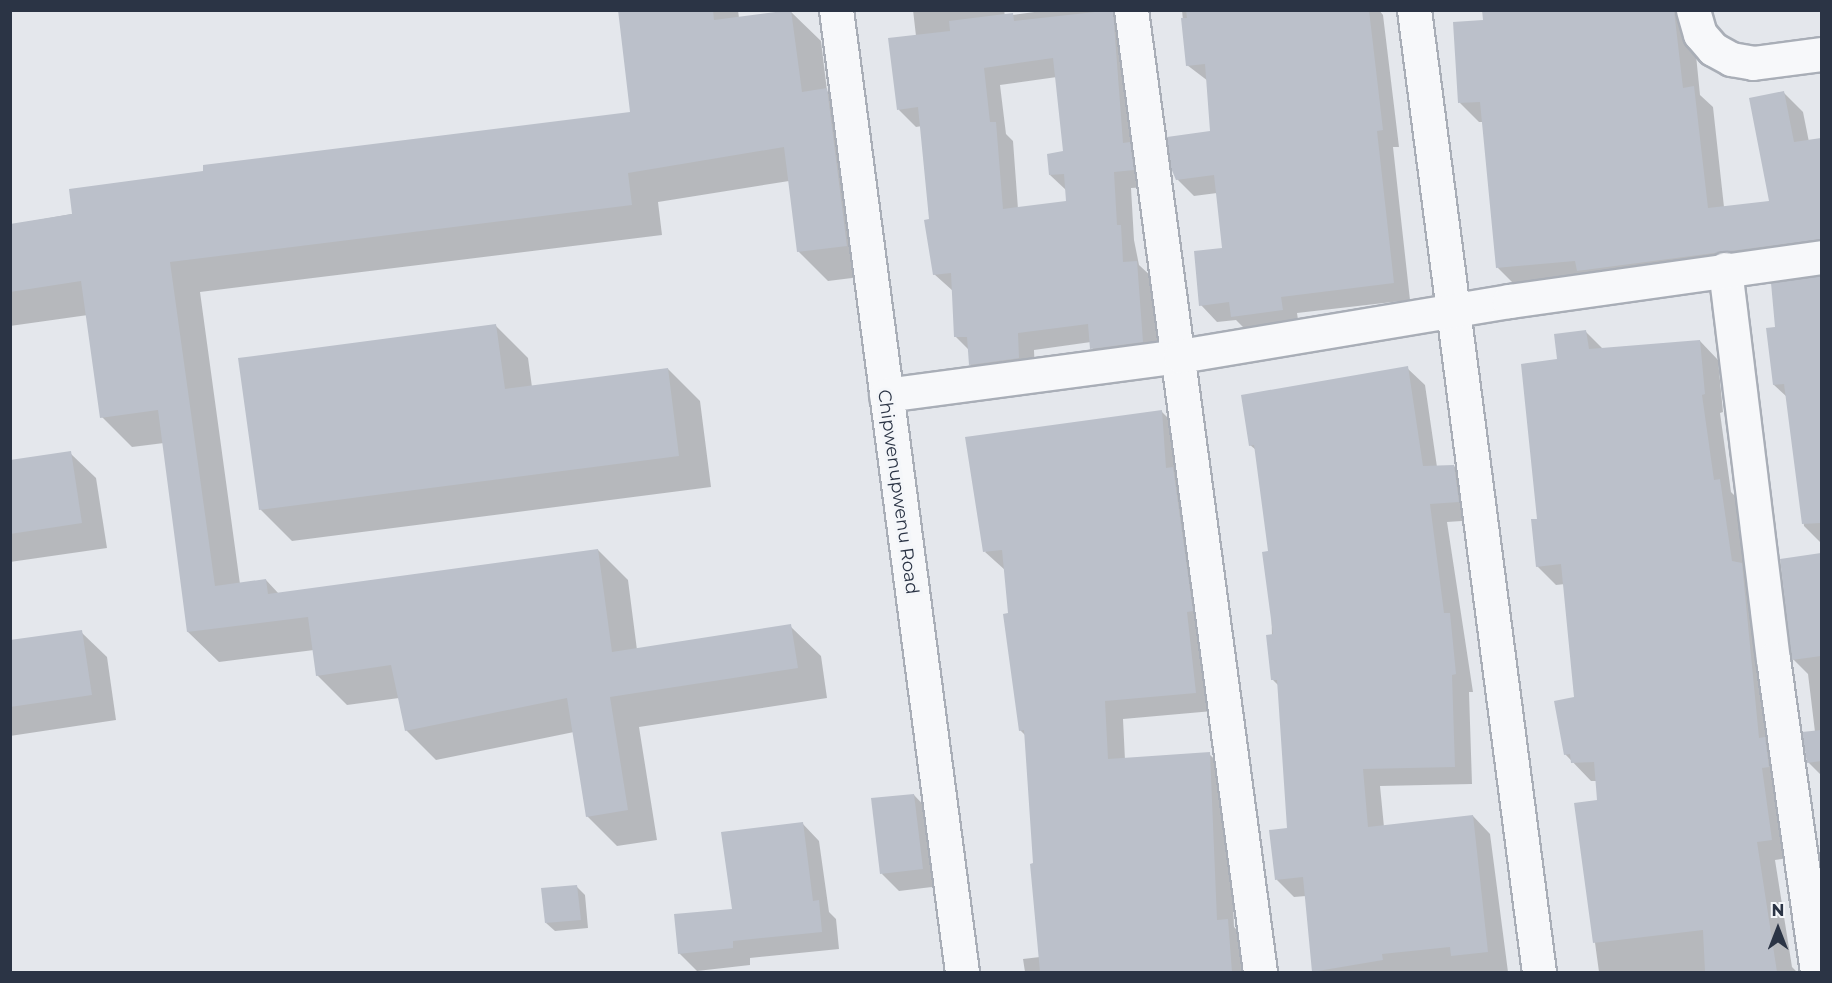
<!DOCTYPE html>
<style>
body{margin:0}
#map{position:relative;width:1832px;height:983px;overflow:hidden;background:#e4e7ec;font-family:Montserrat,sans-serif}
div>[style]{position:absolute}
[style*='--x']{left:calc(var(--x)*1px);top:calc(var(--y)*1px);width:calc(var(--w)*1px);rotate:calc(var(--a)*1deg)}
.shadow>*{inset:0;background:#0003}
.building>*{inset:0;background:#bbc0ca}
.roads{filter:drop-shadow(2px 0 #a9aeb7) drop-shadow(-2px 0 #a9aeb7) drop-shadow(0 2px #a9aeb7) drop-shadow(0 -2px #a9aeb7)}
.street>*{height:33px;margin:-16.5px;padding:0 16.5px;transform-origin:16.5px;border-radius:16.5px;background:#f7f8fa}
span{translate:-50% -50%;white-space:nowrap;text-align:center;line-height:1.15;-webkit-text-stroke:6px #f4f6f9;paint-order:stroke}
.street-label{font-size:18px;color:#2b3445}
.frame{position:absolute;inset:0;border:12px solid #2b3445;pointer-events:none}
.north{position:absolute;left:1748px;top:899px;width:60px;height:60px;-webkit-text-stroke:4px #f4f6f9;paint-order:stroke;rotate:0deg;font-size:16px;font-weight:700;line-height:24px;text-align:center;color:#2b3445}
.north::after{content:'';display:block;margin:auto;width:21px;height:27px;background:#2b3445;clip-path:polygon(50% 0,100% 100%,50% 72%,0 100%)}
</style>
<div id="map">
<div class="shadow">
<i style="clip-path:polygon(619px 10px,738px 10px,739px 18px,790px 11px,821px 41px,827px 91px,857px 120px,876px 275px,828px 281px,798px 251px,789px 181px,658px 202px,662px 235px,200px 292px,240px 584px,266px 580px,279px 594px,598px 550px,628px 580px,637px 650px,790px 626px,821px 656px,827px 698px,639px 727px,657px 840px,617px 846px,587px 816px,574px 732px,436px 760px,406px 730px,399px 698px,347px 705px,317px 675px,314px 650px,219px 662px,188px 632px,164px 443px,132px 447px,102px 417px,88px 315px,10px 326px,10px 225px,632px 114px)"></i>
<i style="clip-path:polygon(evenodd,913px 10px,1004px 10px,1005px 16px,1049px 10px,1123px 10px,1150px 187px,1131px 188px,1134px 240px,1139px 265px,1154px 279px,1160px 359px,1109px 366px,1092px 348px,1091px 342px,1034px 350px,1035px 375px,987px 382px,970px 364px,970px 351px,955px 336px,953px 291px,934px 274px,922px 126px,916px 127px,899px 110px,916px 36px,913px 10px,1057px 77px,1065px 153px,1050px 175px,1067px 191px,1068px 202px,1018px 209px,1013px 141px,1006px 134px,1000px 85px,1057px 77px)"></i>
<i style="clip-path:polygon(1182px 10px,1379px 10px,1383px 15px,1399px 147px,1393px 147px,1410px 300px,1297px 313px,1299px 326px,1249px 333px,1236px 320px,1217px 322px,1201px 305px,1223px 250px,1217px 193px,1194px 196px,1177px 179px,1212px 132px,1208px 81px,1187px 65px)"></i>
<i style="clip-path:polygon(1483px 10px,1678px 10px,1693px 25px,1700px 95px,1713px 107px,1724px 207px,1771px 202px,1784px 93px,1803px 112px,1809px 142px,1822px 140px,1822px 260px,1517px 287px,1498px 268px,1484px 122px,1479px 122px,1460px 103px,1485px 22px)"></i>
<i style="clip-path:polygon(1820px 278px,1822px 279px,1821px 543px,1804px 526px,1787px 397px,1774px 385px,1777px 328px)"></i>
<i style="clip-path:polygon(496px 326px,528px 358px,532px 387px,668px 369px,700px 401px,711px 487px,292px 541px,260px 509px)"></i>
<i style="clip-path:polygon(1586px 332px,1604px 350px,1700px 341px,1718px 360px,1723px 412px,1720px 413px,1731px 492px,1738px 499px,1789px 858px,1775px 860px,1792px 967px,1797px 972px,1599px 972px,1576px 804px,1598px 801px,1597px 781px,1591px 781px,1565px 754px,1576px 698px,1565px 584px,1556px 585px,1537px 566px,1539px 520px,1559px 360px)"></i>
<i style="clip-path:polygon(1407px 368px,1425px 385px,1437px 467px,1454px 466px,1471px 484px,1476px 520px,1447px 522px,1473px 692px,1469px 692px,1472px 784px,1380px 786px,1384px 827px,1473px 816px,1490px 834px,1508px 972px,1313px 972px,1306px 896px,1294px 897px,1277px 880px,1288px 829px,1279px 686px,1273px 680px,1270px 552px,1256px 450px,1250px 445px)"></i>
<i style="clip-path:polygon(1161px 411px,1180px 430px,1213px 711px,1123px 719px,1125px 760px,1209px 754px,1228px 772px,1234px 927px,1246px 939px,1248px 972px,1025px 972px,1023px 959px,1040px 957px,1026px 736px,1020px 730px,1005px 570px,985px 552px)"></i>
<i style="clip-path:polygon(70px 453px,96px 478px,107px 548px,10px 562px,10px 462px)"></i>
<i style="clip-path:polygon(1822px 575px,1822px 776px,1808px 762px,1815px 732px,1808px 674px,1793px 659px,1813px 577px)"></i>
<i style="clip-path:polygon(81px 632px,107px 657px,116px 720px,10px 736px,10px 642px)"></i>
<i style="clip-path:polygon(914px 795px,931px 813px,940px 886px,899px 891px,882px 874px)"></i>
<i style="clip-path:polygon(802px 823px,819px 841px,829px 912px,836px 919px,839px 949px,750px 958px,750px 965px,697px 971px,679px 953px,733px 910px)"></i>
<i style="clip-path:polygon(576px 886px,585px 895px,588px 928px,555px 931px,546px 923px)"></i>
</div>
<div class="building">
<i style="clip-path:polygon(618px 10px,713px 10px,714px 20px,791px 10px,802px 92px,827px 88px,847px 246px,797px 252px,784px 147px,628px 173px,632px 205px,170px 262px,215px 586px,266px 579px,268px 594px,598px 549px,612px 652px,791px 624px,798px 668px,610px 697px,628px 810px,586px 817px,567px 698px,405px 731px,391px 665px,316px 676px,308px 617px,187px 632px,158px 410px,100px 418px,81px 281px,10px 292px,10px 224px,72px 214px,69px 189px,203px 171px,203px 165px,630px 112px)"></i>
<i style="clip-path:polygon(evenodd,1113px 10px,1123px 143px,1130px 142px,1134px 170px,1114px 172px,1117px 225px,1121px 225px,1123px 262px,1137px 261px,1143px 342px,1090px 349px,1088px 324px,1018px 333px,1019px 358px,969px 365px,967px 337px,954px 337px,951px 273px,933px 275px,924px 220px,929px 219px,918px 107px,897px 110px,888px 38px,950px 31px,949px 21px,1013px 13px,1014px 21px,1113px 10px,1053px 58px,1063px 151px,1047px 154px,1049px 175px,1064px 174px,1066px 201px,1003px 209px,996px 122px,990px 122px,984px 68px,1053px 58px)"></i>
<i style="clip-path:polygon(1186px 10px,1369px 10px,1383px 130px,1377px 131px,1394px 283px,1281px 297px,1283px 310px,1231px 317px,1229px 302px,1199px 306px,1194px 251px,1222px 248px,1214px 175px,1176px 180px,1171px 168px,1167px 137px,1210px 131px,1205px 64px,1186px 66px,1181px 18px,1187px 18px)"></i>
<i style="clip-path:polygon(1482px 10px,1674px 10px,1683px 88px,1694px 86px,1708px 208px,1769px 201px,1749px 98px,1784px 91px,1794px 142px,1821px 138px,1821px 239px,1577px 271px,1575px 261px,1496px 268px,1480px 102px,1458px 103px,1453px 22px,1483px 20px)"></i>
<i style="clip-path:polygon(1821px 276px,1821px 523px,1802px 524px,1784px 384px,1773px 385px,1766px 328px,1775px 327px,1771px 283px)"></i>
<i style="clip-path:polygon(496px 324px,505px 389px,668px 368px,679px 456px,259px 510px,238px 358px)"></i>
<i style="clip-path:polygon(1586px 330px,1589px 349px,1700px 340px,1705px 394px,1702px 395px,1714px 480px,1720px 479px,1732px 561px,1742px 563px,1759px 738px,1765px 737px,1769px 767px,1762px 768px,1772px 840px,1757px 842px,1777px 972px,1705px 972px,1703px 930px,1593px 943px,1574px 803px,1597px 800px,1594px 762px,1571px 763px,1570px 754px,1564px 755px,1554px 701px,1574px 697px,1561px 564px,1536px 567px,1531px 519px,1537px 519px,1521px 364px,1557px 359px,1554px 334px)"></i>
<i style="clip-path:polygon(1408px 366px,1423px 466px,1454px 465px,1459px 502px,1430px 504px,1444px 613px,1450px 613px,1456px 674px,1452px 675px,1455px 767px,1363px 769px,1368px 827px,1473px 815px,1488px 952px,1451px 956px,1450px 947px,1382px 954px,1383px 960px,1312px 972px,1303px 877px,1275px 880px,1269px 830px,1287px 828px,1277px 680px,1271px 680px,1266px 635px,1273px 634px,1262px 552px,1268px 551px,1254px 445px,1249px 446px,1241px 395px)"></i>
<i style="clip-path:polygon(1162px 410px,1166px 468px,1173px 467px,1193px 611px,1187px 612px,1196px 693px,1105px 701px,1108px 759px,1210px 752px,1217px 920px,1228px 919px,1232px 972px,1040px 972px,1030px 864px,1033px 863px,1024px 730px,1019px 731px,1003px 614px,1008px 613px,1002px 550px,983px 552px,965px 437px)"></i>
<i style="clip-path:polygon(71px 451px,82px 523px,10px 534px,10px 460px)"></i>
<i style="clip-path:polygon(1821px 553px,1821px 656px,1792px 660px,1780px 559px)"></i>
<i style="clip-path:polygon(82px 630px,92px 695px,10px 707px,10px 640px)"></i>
<i style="clip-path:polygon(1821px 730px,1821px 761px,1807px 763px,1802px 732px)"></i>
<i style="clip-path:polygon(914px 794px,923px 869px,880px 874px,871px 798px)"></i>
<i style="clip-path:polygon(803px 822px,813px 901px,819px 900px,822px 932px,733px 941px,733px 948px,678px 954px,674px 914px,732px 909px,721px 832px)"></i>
<i style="clip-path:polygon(577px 885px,581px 920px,545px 923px,541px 888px)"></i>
</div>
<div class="roads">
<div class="street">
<i style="--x:836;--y:10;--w:970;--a:82.54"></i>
<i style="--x:1131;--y:10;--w:971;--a:82.36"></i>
<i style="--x:1414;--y:10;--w:970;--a:82.6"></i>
<i style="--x:1693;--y:10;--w:25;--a:74"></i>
<i style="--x:1700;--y:34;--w:20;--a:49"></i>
<i style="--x:1713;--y:49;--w:21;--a:29"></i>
<i style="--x:1731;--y:59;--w:22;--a:10"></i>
<i style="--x:1753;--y:63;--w:70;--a:-7.4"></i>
<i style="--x:1725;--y:269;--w:393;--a:83"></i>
<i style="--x:1773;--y:659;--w:316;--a:82"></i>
<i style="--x:886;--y:395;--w:297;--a:-7.6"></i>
<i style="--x:1180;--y:356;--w:334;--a:-9.5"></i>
<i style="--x:1509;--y:301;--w:316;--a:-8"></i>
</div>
</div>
<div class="street-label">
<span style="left:898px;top:492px;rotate:82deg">Chipwenupwenu Road</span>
</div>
<div class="frame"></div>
<div class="north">N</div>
</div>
